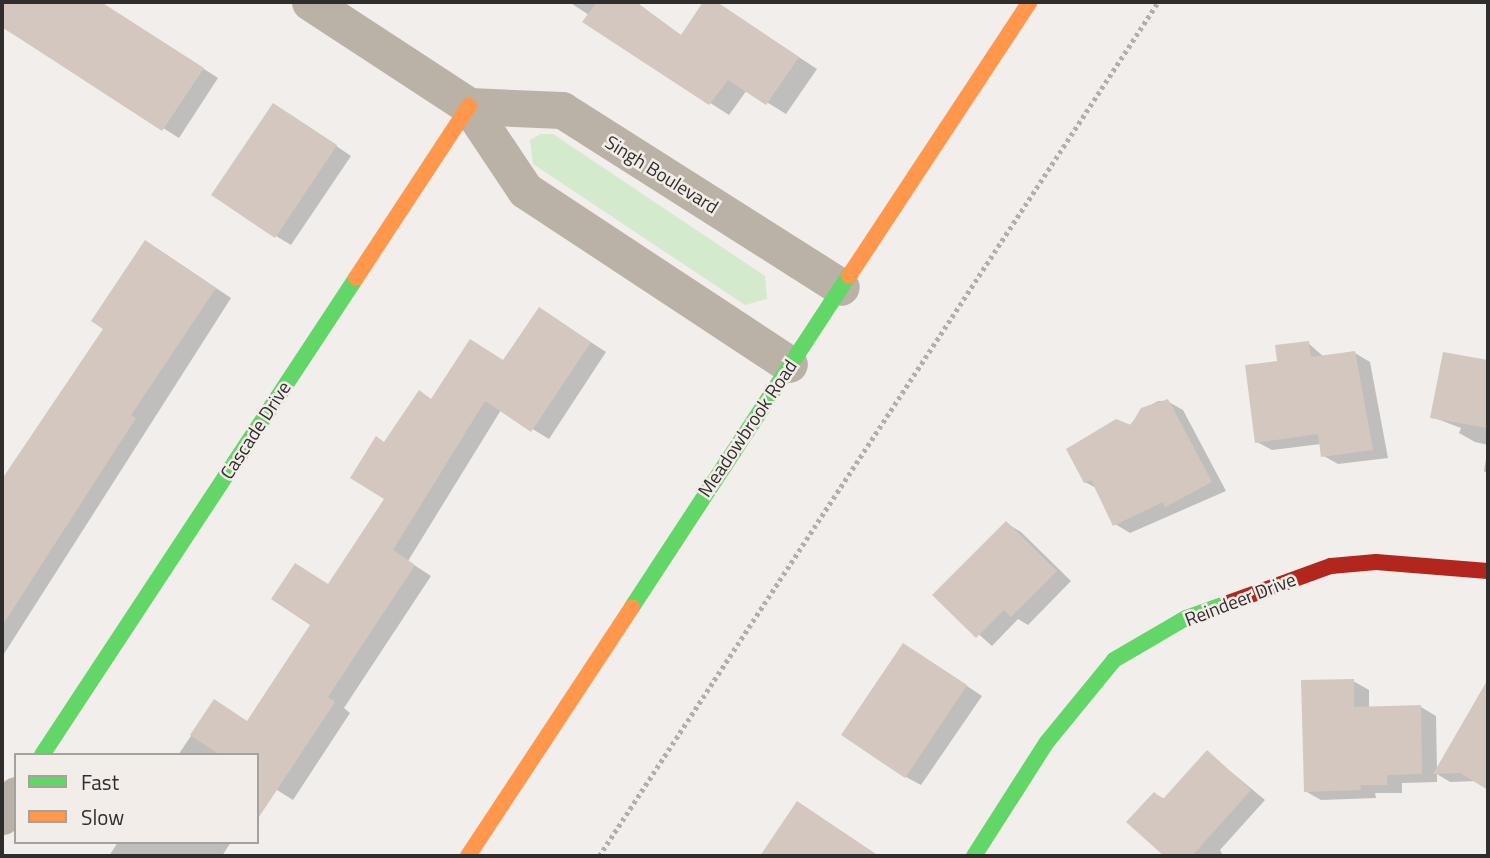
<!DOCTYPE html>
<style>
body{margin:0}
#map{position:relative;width:1490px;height:858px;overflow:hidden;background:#f1eeeb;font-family:"Titillium Web",sans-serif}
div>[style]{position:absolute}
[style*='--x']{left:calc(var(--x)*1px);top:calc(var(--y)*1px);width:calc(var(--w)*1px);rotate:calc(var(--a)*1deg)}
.green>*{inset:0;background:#d3eacd}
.shadow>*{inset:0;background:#0003}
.building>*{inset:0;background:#d4c7bf}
.path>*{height:4.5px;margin-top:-2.25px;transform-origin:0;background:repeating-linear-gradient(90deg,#b5aea7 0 3.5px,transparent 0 7px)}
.street>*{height:37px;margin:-18.5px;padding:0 18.5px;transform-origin:18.5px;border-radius:18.5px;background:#bbb2a7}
.fast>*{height:16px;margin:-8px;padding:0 8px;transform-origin:8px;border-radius:8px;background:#63d668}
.slow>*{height:16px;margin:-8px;padding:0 8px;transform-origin:8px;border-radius:8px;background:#ff974d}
.jam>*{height:16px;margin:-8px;padding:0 8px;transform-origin:8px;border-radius:8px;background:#b3261e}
span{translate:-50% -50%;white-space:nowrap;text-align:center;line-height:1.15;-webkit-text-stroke:5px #f3ede9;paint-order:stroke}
.street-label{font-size:19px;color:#302e2c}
.frame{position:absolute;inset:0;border:4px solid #302e2c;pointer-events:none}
.legend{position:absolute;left:14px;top:753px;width:245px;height:91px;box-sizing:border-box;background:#f3ede9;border:2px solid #a5a19d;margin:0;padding:9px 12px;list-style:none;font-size:21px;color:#302e2c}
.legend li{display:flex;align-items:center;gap:14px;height:35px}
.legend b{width:35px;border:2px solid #a5a19d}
</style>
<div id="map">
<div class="green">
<i style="clip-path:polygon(541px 134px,553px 134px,765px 276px,767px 299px,745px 305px,533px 164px,530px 140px)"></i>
</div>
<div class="shadow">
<i style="clip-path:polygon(2px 2px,100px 2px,218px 78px,179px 138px,2px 27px)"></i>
<i style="clip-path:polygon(569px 2px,636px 2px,682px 36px,705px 2px,715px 2px,817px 69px,786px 114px,747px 90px,729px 115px,584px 22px,589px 15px)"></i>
<i style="clip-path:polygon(289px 114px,351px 156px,291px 245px,276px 236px)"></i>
<i style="clip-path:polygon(161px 251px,231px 298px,2px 657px,2px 488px)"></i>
<i style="clip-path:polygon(555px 319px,606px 352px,549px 439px,501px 410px,408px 561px,431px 576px,344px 708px,350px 713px,293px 800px,269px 785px,257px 755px,178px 755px,215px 701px,248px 722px,313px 625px,329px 586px,386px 499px,386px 443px,432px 400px,504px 362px)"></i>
<i style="clip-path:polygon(1308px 343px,1324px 357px,1355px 353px,1370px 362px,1388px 458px,1338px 464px,1322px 455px,1321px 444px,1272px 450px,1257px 442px,1279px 363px)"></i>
<i style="clip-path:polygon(1445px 354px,1488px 361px,1488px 445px,1475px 442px,1459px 433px,1461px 428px,1432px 417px)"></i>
<i style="clip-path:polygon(1158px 401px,1167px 401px,1183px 410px,1226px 491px,1130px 533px,1115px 524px,1098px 489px,1085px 482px,1142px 410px)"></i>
<i style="clip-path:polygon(1488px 447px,1488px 474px,1484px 471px)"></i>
<i style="clip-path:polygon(1006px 523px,1021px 532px,1071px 581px,1028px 625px,1018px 619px,992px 646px,934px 595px)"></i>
<i style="clip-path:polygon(919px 654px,982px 696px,921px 785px,906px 777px)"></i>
<i style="clip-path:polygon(1353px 681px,1369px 690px,1369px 708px,1421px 707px,1436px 716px,1437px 770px,1488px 682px,1488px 788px,1477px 781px,1450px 782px,1437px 774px,1437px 782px,1402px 783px,1402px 793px,1375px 793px,1376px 798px,1321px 800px,1305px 791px)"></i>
<i style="clip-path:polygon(1207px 752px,1265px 800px,1220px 850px,1223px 856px,1167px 856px,1129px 822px,1155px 794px,1165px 799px)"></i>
<i style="clip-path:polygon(798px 804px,875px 854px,874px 856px,762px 856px)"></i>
<i style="clip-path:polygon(118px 842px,231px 842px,222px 856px,109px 856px)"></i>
</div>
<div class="building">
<i style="clip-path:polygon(2px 2px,101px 2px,204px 68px,162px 131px,2px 27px)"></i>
<i style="clip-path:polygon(597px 2px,635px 2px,681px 35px,703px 2px,717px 2px,799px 57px,766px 105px,728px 80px,709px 105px,582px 22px)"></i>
<i style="clip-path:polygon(273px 103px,337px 145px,275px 238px,211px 195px)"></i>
<i style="clip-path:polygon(145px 240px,216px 288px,131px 415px,136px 418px,2px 626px,2px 479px,103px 329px,91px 321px)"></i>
<i style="clip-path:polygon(539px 307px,591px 342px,531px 432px,485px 401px,393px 550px,415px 565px,328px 697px,335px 702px,257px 820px,257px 755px,220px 755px,190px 735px,214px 699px,247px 721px,310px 625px,271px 599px,295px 563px,328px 584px,384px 499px,350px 478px,376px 436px,384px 442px,419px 390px,431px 399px,470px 339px,503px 360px)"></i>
<i style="clip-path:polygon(1309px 341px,1311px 357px,1355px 351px,1373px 450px,1321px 457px,1318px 434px,1255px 443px,1245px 365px,1277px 361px,1275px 345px)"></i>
<i style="clip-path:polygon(1443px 352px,1488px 360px,1488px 428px,1430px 418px)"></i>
<i style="clip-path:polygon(1168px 399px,1212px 482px,1165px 507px,1163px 502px,1113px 526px,1091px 480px,1084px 483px,1066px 449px,1116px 419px,1131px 425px,1141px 408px)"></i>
<i style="clip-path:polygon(1006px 521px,1057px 571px,1011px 617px,1004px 610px,976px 638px,932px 595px)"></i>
<i style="clip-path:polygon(903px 643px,967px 685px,905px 778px,841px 735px)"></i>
<i style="clip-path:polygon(1354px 679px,1354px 707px,1421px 705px,1422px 774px,1387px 775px,1387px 785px,1360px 785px,1361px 790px,1304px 792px,1301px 680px)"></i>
<i style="clip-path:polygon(1488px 679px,1488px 790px,1460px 773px,1433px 774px)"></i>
<i style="clip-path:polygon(1207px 750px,1251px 790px,1192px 856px,1164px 856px,1126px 822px,1154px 792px,1163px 799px)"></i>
<i style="clip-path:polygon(797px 801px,879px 856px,760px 856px)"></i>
</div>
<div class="path">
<i style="--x:599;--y:856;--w:1021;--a:-56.79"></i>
</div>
<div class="street">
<i style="--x:310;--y:2;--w:190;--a:33.2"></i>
<i style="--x:469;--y:106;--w:101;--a:56.3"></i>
<i style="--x:525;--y:190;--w:316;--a:33.4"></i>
<i style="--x:469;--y:106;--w:93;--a:2.5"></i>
<i style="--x:562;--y:110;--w:330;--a:32.4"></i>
<i style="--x:2;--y:816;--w:25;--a:-56"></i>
</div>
<div class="fast">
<i style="--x:632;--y:607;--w:396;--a:-56.8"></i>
<i style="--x:42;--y:755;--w:571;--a:-56.64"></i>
<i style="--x:974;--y:856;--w:135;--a:-57.4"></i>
<i style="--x:1047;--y:742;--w:106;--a:-50.7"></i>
<i style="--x:1114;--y:660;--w:83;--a:-30.3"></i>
<i style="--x:1186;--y:618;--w:45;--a:-19.7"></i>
</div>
<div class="slow">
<i style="--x:849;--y:276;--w:328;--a:-56.6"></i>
<i style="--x:356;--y:278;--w:206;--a:-56.7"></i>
<i style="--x:468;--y:856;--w:298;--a:-56.6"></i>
</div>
<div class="jam">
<i style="--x:1228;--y:603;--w:109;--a:-19.8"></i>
<i style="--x:1331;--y:566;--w:45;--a:-5.1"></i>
<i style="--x:1376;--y:562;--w:112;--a:4.6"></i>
</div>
<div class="street-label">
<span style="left:662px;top:174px;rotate:32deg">Singh Boulevard</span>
<span style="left:747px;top:428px;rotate:-56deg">Meadowbrook Road</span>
<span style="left:255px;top:430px;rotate:-57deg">Cascade Drive</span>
<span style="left:1240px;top:599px;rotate:-21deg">Reindeer Drive</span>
</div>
<div class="frame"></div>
<ul class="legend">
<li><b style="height:9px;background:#63d668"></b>Fast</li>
<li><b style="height:9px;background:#ff974d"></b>Slow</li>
</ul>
</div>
